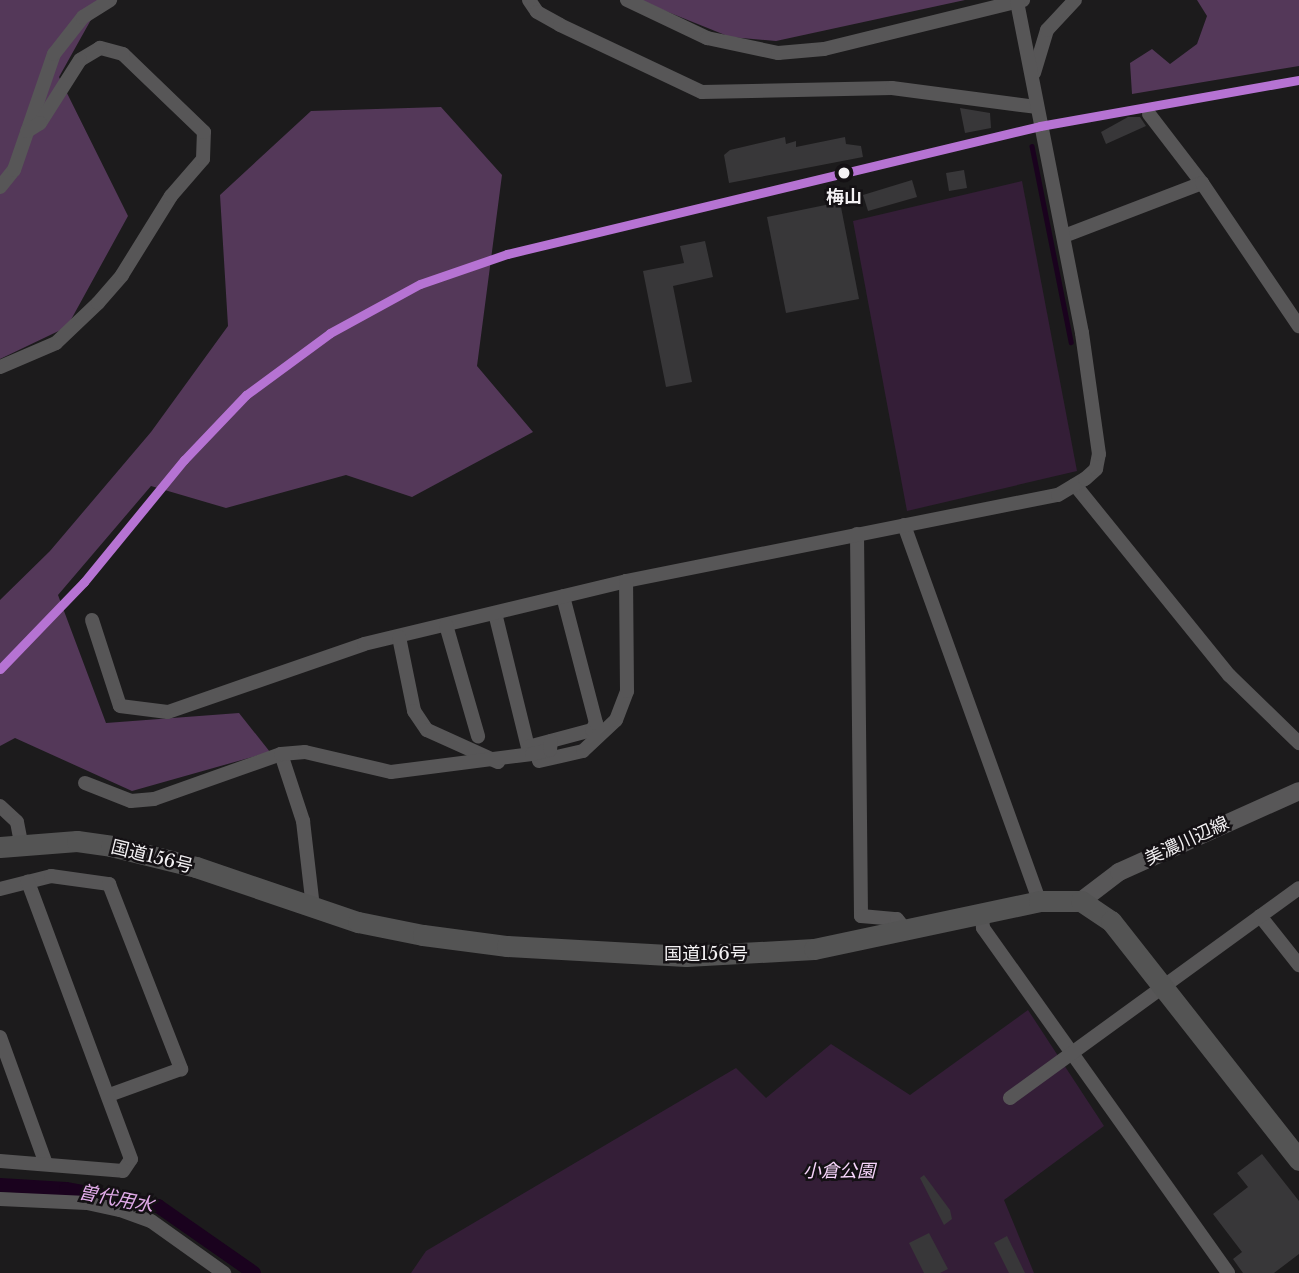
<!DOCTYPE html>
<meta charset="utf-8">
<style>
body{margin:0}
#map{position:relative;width:1299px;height:1273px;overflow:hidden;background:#1c1b1c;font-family:"Libre Baskerville","Noto Sans JP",serif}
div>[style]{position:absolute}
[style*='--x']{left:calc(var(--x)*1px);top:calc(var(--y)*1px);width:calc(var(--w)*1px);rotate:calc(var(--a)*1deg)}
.green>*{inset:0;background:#341e37}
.forest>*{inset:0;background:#543859}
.stream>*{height:4.5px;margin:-2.25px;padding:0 2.25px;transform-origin:2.25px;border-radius:2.25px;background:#1a021e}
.canal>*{height:14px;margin:-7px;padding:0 7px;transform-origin:7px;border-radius:7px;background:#1a021e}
.building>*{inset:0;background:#383739}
.minor>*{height:14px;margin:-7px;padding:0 7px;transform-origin:7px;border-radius:7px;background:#575657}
.major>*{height:18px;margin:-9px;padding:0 9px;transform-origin:9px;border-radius:9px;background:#585758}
.highway>*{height:21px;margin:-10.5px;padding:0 10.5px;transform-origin:10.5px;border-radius:10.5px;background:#545454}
.rail-1>*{height:9px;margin:-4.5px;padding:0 4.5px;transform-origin:4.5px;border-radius:4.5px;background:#b673d3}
.dots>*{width:19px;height:19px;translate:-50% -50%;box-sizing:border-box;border:4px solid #141114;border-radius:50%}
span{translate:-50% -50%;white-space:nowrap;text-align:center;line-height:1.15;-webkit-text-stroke:5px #141114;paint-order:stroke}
.stop-label{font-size:18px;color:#f3f1f3;font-weight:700}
.street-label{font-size:18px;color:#f3f1f3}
.park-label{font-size:18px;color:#f7d5fb;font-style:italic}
.water-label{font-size:19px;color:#e0aae8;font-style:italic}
</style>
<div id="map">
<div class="green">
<i style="clip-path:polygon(1022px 181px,1077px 471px,907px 511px,853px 221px)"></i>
<i style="clip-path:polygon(1028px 1010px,1104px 1126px,1004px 1200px,1034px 1273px,411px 1273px,426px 1251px,736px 1068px,766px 1098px,831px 1044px,910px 1095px)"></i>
</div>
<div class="forest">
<i style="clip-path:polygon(0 0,102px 0,59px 77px,128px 216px,67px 327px,0 359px)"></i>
<i style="clip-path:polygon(638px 0,965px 0,776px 41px,730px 37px)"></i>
<i style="clip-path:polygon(1197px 0,1299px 0,1299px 66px,1132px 94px,1130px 63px,1152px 49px,1170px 64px,1197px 44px,1207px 16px)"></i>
<i style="clip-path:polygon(441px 107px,502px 175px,477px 366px,533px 432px,412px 497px,346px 475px,226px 508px,151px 486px,58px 595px,106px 723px,239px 713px,270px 752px,132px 791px,15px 738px,0 746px,0 600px,50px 551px,151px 432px,228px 326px,220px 195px,311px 111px)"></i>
</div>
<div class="stream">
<i style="--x:1032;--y:146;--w:200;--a:78.7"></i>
</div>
<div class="canal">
<i style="--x:0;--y:1185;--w:66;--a:3.5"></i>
<i style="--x:66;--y:1189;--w:94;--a:10.5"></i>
<i style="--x:158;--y:1206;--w:117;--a:34.9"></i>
</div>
<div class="building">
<i style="clip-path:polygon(960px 108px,990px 113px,991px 128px,965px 133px)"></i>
<i style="clip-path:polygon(1128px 117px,1140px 117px,1146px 126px,1106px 144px,1101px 132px)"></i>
<i style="clip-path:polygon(785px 137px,786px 144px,796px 141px,796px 147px,845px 137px,846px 144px,861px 146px,863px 157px,729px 183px,724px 155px,730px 150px)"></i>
<i style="clip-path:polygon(964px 170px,967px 188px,949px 191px,946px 173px)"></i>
<i style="clip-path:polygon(912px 180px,917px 197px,868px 211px,863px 195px)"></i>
<i style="clip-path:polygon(840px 202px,859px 299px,786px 313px,767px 217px)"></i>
<i style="clip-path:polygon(705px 241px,713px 277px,673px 286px,692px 382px,666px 387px,643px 271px,684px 263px,680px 246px)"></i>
<i style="clip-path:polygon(1262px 1154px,1299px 1201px,1299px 1254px,1274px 1273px,1243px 1273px,1233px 1259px,1242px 1252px,1213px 1214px,1248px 1187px,1237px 1173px)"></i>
<i style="clip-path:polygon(924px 1175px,950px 1210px,952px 1219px,944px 1225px,920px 1178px)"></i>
<i style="clip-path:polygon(929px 1233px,948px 1269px,940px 1273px,924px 1273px,909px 1243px)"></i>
<i style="clip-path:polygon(1007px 1236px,1025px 1273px,1009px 1273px,994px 1243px)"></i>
</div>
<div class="minor">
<i style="--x:529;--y:0;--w:14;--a:56"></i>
<i style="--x:537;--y:12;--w:26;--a:29"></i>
<i style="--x:560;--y:25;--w:157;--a:25.3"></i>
<i style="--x:702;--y:92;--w:190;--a:-1.2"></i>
<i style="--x:892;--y:88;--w:145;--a:7.5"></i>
<i style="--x:627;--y:0;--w:89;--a:25.4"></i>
<i style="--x:707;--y:38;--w:73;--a:11.9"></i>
<i style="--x:778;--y:53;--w:46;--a:-5"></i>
<i style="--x:824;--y:49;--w:205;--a:-13.8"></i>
<i style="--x:1034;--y:73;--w:45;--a:-73.2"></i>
<i style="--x:1047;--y:30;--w:41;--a:-47"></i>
<i style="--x:1149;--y:114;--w:87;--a:52.5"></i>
<i style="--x:0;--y:187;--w:22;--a:-51"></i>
<i style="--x:14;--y:170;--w:123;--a:-71"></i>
<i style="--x:54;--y:54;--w:47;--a:-51.9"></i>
<i style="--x:83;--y:17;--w:32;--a:-32"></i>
<i style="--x:1064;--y:236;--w:148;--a:-21"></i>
<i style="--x:1202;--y:183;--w:173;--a:55.9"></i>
<i style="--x:0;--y:367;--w:61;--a:-23.2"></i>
<i style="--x:56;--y:343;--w:58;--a:-43.6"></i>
<i style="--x:98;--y:303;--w:37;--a:-49"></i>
<i style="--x:122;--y:275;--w:93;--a:-58.2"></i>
<i style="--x:171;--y:196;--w:49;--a:-49.1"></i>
<i style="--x:203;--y:159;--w:27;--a:-88"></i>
<i style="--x:204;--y:132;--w:112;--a:-136.1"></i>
<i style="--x:123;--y:54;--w:24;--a:-165"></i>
<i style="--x:100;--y:48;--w:23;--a:149"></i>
<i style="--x:80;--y:60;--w:75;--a:122.4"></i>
<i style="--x:40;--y:123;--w:15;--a:148"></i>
<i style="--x:1075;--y:485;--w:245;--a:51"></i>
<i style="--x:1229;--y:675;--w:98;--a:44.2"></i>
<i style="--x:904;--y:525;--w:400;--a:70.2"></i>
<i style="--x:857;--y:534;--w:382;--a:89.4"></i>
<i style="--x:861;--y:916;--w:36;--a:5"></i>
<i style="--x:897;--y:919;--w:16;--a:52"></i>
<i style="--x:495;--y:613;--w:138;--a:76.2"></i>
<i style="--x:528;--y:747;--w:66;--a:-14.9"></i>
<i style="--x:592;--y:730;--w:8;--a:-60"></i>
<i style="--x:596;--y:723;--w:131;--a:-104.6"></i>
<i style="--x:92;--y:620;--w:90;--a:72"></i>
<i style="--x:120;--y:706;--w:48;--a:7.1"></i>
<i style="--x:168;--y:712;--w:207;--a:-19.1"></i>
<i style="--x:364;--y:644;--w:269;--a:-13.5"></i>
<i style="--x:626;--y:581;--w:440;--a:-11.3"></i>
<i style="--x:1058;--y:495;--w:31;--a:-31"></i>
<i style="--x:1085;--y:479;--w:15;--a:-42"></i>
<i style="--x:1096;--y:469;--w:15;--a:-79"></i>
<i style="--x:1099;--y:454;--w:122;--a:-98"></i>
<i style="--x:1082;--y:333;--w:337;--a:-101.1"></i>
<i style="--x:446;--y:625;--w:116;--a:73.9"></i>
<i style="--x:399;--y:637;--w:76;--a:78.5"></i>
<i style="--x:414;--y:711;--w:23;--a:56"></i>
<i style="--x:427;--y:730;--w:78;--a:24.3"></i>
<i style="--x:281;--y:754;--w:71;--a:71.8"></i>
<i style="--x:303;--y:821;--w:88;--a:83.4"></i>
<i style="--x:539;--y:761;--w:45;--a:-12.8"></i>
<i style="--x:583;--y:751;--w:45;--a:-43.2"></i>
<i style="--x:616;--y:720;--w:31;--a:-69"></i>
<i style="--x:627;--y:691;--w:110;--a:-90.5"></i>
<i style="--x:85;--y:783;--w:49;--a:21.4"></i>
<i style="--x:131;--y:801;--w:23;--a:-5"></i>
<i style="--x:154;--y:799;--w:135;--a:-19.5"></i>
<i style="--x:281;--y:754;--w:24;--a:-5"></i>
<i style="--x:305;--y:752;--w:88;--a:13.1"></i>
<i style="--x:391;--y:772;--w:142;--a:-7.3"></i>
<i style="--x:532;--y:754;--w:18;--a:-13"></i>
<i style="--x:550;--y:750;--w:9;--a:-84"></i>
<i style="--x:0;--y:806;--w:23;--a:43"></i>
<i style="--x:17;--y:822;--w:21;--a:79"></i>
<i style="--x:0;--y:889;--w:53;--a:-14.3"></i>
<i style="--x:51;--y:876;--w:59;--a:7.9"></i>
<i style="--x:109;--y:884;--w:199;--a:68.7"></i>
<i style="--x:181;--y:1069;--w:77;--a:160.1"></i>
<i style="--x:1260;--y:916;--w:63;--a:51.5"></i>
<i style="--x:982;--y:917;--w:11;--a:85"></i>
<i style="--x:983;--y:928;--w:423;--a:54.6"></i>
<i style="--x:0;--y:1037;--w:135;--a:70.1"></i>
<i style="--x:1010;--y:1098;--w:357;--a:-36"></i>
<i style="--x:0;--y:1161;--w:123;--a:4.6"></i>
<i style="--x:123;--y:1171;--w:14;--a:-56"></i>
<i style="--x:131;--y:1159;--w:296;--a:-110.4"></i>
<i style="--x:0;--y:1199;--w:87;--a:2.6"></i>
<i style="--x:87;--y:1203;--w:34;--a:12"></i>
<i style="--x:120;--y:1210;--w:33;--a:20"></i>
<i style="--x:151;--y:1221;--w:90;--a:35.5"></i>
</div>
<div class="major">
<i style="--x:1081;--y:901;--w:48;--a:-37.3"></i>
<i style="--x:1119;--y:872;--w:197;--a:-24.2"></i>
</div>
<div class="highway">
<i style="--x:0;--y:847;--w:77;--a:-4.5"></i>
<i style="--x:77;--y:841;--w:34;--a:8"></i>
<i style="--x:111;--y:846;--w:88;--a:13.9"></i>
<i style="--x:196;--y:867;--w:171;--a:18.8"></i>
<i style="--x:358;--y:922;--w:66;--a:11.3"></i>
<i style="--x:423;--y:935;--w:85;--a:7.5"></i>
<i style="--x:507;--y:946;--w:179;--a:3.2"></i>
<i style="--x:686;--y:956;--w:128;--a:-3.1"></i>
<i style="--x:814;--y:949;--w:230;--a:-12"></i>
<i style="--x:1039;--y:901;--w:42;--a:0"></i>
<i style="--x:1081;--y:901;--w:36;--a:34"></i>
<i style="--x:1111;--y:921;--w:304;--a:51.8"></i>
</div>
<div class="rail-1">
<i style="--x:0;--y:669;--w:121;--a:-46"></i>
<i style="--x:84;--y:582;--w:158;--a:-50.7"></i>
<i style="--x:184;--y:460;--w:90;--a:-46.4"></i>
<i style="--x:246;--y:395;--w:104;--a:-36.4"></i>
<i style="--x:330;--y:333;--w:102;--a:-28.6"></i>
<i style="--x:420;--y:284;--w:92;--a:-19"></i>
<i style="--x:507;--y:254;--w:548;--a:-13.5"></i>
<i style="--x:1040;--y:126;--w:263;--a:-10.1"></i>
</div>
<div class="dots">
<i style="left:844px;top:173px;background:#f3f1f3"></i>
</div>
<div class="stop-label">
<span style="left:844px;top:197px">梅山</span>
</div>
<div class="street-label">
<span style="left:1187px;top:841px;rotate:-25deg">美濃川辺線</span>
<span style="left:152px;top:857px;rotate:14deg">国道156号</span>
<span style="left:706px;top:954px">国道156号</span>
</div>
<div class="park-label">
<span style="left:839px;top:1171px">小倉公園</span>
</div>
<div class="water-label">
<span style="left:116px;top:1199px;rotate:11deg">曽代用水</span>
</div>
</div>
